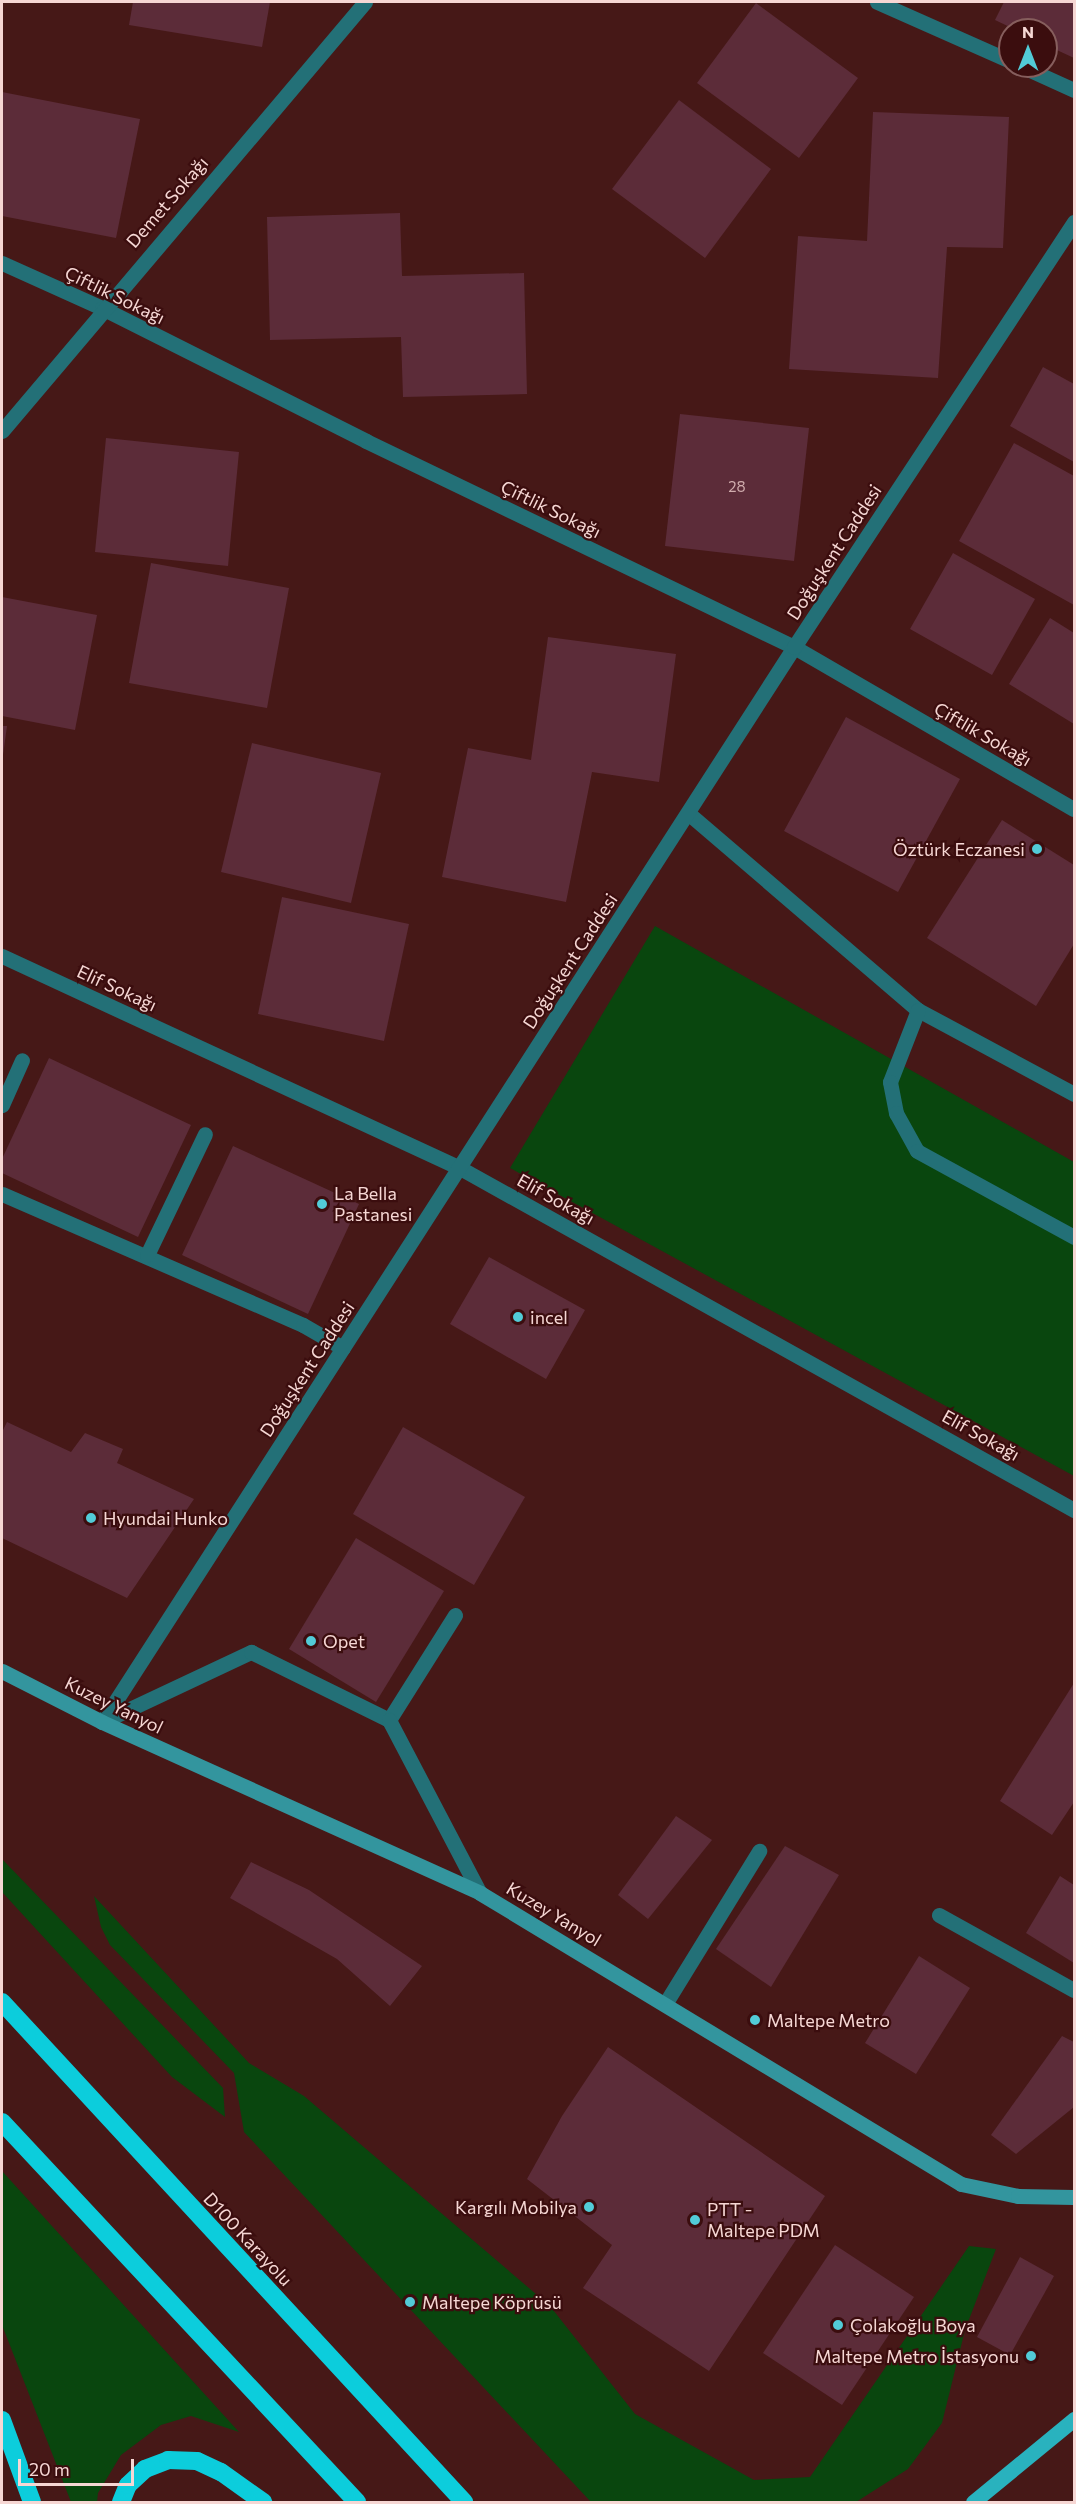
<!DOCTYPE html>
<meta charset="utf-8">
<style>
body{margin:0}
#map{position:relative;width:1076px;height:2504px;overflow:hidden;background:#461817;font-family:Commissioner,sans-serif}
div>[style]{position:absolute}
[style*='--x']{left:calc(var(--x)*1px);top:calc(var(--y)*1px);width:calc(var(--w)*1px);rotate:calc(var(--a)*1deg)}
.green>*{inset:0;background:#09460e}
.building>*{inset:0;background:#5c2c39}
.lane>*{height:15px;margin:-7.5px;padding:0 7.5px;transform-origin:7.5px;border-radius:7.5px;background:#237077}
.street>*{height:15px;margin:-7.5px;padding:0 7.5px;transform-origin:7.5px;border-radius:7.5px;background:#237077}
.secondary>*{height:15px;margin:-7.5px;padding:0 7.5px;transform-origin:7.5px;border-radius:7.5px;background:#33959e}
.primary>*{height:15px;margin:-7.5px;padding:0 7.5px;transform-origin:7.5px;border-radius:7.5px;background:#29b2be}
.highway>*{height:18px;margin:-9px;padding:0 9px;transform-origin:9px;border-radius:9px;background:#0ccddc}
.dots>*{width:16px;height:16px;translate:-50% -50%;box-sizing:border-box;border:3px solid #3b0d0e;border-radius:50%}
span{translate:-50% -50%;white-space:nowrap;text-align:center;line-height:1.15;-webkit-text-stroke:4.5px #3b0d0e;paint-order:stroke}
.number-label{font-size:15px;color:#d0acad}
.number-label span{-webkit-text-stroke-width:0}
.street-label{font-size:18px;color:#f6d7d4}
.poi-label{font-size:18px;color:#f6d7d4}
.right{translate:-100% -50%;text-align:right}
.left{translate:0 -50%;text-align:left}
.frame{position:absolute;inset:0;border:3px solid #f6d7d4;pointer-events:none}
.north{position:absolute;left:998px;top:18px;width:60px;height:60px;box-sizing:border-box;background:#3b0d0e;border:2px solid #865e5d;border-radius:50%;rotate:0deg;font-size:16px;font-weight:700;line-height:24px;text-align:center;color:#f6d7d4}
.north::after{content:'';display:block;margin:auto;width:21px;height:27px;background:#52cbd7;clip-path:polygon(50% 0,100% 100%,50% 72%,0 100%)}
.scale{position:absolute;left:18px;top:2459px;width:116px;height:27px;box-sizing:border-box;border:3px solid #f6d7d4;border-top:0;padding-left:8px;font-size:18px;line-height:21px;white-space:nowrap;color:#f6d7d4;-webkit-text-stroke:4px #3b0d0e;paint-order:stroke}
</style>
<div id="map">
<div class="green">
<i style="clip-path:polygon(655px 926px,1074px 1162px,1074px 1476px,510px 1168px)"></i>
<i style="clip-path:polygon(2px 1859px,223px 2088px,225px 2117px,172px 2077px,2px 1892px)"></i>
<i style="clip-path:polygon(94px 1896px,249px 2063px,304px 2096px,550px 2306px,635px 2414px,754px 2480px,810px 2477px,969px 2246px,996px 2249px,965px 2330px,942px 2423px,908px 2469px,856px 2502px,591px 2502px,244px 2132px,234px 2073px,110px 1945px,101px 1927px)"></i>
<i style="clip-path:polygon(2px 2171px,239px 2432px,191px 2416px,161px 2425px,121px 2455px,98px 2493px,97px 2502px,71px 2502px,2px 2325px)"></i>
</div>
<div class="building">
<i style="clip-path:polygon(133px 2px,270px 2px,262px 47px,129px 25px)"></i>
<i style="clip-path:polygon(1004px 2px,1074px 2px,1074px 58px,1046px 45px,1046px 30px,1016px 30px,995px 20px)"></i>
<i style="clip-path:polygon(756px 3px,858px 78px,799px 158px,697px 83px)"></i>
<i style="clip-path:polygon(2px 92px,140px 119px,116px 238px,2px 216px)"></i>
<i style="clip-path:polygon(679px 100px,771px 169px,705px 258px,612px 189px)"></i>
<i style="clip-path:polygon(873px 112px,1009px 117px,1003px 248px,947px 247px,938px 378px,789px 369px,798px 236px,867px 241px)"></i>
<i style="clip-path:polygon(400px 213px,402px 276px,524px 273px,527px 394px,403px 397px,401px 337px,270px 340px,267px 217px)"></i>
<i style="clip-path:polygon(1043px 367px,1074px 384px,1074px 462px,1010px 426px)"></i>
<i style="clip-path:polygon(680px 414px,809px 428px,794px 561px,665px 546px)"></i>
<i style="clip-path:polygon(106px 438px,239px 452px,228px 566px,95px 552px)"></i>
<i style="clip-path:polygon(1014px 443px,1074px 476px,1074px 605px,959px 541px)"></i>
<i style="clip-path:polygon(953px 553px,1035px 599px,992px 675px,910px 629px)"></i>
<i style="clip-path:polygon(151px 563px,289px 588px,267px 708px,129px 683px)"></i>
<i style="clip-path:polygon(2px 597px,97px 615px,75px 730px,2px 716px)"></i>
<i style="clip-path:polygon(1050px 618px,1074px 633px,1074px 724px,1009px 684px)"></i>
<i style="clip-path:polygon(548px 637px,676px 654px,659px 782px,592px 772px,566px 902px,442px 877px,468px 748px,531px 760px)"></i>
<i style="clip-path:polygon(846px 717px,960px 779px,898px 892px,784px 831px)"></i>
<i style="clip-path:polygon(2px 726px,7px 726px,3px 755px,2px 755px)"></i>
<i style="clip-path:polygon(252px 743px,381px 773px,351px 903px,221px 872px)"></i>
<i style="clip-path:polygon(1002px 820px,1074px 865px,1074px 944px,1036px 1006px,927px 938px)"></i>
<i style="clip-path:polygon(282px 897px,409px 924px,384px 1041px,258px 1014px)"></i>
<i style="clip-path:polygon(49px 1058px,191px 1125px,138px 1237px,2px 1173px,2px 1159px)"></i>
<i style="clip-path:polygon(233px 1146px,359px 1204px,308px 1314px,182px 1255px)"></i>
<i style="clip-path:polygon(489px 1257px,585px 1310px,546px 1379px,450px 1324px)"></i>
<i style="clip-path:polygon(7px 1422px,71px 1452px,85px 1433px,123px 1449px,117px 1463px,194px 1499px,127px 1598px,2px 1538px,2px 1432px)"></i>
<i style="clip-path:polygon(403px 1427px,525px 1497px,474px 1585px,353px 1514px)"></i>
<i style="clip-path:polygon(356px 1538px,444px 1591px,376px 1702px,289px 1649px)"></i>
<i style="clip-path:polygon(1074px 1683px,1074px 1802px,1052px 1835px,1000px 1801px)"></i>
<i style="clip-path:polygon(676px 1816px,712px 1840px,648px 1919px,618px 1895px)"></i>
<i style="clip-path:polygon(785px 1846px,839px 1875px,771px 1987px,716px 1949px)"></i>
<i style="clip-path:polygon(251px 1862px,309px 1890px,422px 1966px,390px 2006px,337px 1959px,230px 1898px)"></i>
<i style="clip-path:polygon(1060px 1876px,1074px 1885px,1074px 1963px,1026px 1933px)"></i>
<i style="clip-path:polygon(919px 1956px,970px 1988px,916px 2074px,865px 2043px)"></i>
<i style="clip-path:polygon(1062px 2036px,1074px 2042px,1074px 2107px,1016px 2154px,991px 2135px)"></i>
<i style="clip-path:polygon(608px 2047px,825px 2196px,709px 2371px,583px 2288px,612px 2245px,527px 2179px,562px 2116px)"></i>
<i style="clip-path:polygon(835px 2245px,914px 2297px,842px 2405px,763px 2353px)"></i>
<i style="clip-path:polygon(1020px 2257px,1054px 2276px,1010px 2355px,977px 2337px)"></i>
</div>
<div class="lane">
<i style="--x:688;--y:813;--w:303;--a:40.6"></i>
<i style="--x:918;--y:1010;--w:177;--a:28.3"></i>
<i style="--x:918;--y:1010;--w:77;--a:111.3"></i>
<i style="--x:890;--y:1082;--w:32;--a:79"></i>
<i style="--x:896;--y:1113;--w:43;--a:61.1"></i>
<i style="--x:917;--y:1151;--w:179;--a:28.7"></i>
<i style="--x:2;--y:1105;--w:49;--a:-66"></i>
<i style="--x:2;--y:1194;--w:328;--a:23.5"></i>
<i style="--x:303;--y:1325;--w:46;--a:29.9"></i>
<i style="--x:147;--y:1255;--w:134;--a:-64.4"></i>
<i style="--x:389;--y:1720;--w:124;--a:-57.8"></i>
<i style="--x:102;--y:1722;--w:165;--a:-25.2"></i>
<i style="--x:251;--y:1652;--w:154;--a:26.2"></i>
<i style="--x:389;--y:1720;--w:195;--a:62.3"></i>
<i style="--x:939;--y:1915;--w:154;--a:29.1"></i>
<i style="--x:665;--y:2004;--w:180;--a:-58.4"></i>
</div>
<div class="street">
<i style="--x:877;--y:2;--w:145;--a:23.9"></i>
<i style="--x:1021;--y:66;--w:58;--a:24.4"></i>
<i style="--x:2;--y:263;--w:110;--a:24.2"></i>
<i style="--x:102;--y:308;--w:296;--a:26.7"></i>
<i style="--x:366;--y:441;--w:475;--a:25.7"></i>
<i style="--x:794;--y:647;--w:323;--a:30.1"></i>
<i style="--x:2;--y:431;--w:562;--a:-49.76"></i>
<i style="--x:2;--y:956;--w:505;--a:24.84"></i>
<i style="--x:460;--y:1168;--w:703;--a:29.12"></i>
<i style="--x:102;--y:1722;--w:1278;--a:-57.23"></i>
<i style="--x:794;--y:647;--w:509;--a:-56.62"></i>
</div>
<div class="secondary">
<i style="--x:2;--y:1671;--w:112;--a:27"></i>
<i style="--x:102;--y:1722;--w:415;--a:24.3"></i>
<i style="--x:480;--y:1893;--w:562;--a:31.17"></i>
<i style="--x:961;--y:2184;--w:58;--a:11.9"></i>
<i style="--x:1018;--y:2196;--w:56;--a:1"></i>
</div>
<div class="primary">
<i style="--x:973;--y:2502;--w:131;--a:-39.4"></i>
</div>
<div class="highway">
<i style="--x:2;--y:2002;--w:681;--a:47.26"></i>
<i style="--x:2;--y:2122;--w:520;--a:46.95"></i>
<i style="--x:2;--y:2420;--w:87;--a:69.9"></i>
<i style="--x:121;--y:2502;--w:18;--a:-68"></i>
<i style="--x:128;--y:2485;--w:23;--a:-43"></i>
<i style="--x:145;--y:2469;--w:25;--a:-21"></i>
<i style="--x:168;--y:2460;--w:29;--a:2"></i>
<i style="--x:197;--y:2461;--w:26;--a:25"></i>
<i style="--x:221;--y:2472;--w:52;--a:35.5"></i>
</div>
<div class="dots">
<i style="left:1037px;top:849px;background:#52cbd7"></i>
<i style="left:322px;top:1204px;background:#52cbd7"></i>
<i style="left:518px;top:1317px;background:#52cbd7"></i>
<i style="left:91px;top:1518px;background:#52cbd7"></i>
<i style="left:311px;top:1641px;background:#52cbd7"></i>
<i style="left:755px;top:2020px;background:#52cbd7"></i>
<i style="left:589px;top:2207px;background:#52cbd7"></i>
<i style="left:695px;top:2220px;background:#52cbd7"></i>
<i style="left:410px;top:2302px;background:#52cbd7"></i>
<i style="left:838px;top:2325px;background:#52cbd7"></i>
<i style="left:1031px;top:2356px;background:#52cbd7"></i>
</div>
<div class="number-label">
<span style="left:737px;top:487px">28</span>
</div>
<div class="street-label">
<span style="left:167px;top:202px;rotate:-49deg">Demet Sokağı</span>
<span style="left:115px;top:295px;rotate:26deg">Çiftlik Sokağı</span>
<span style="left:551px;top:509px;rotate:26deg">Çiftlik Sokağı</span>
<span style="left:834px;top:552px;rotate:-57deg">Doğuşkent Caddesi</span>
<span style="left:983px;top:734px;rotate:30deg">Çiftlik Sokağı</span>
<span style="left:570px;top:961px;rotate:-57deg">Doğuşkent Caddesi</span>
<span style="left:117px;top:988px;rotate:25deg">Elif Sokağı</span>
<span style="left:556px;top:1199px;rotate:29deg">Elif Sokağı</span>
<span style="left:307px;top:1369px;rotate:-57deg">Doğuşkent Caddesi</span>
<span style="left:981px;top:1435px;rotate:29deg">Elif Sokağı</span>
<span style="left:114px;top:1705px;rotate:26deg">Kuzey Yanyol</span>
<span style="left:554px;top:1914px;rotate:31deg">Kuzey Yanyol</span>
<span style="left:248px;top:2239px;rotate:47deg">D100 Karayolu</span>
</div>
<div class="poi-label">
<span class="right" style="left:1025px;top:849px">Öztürk Eczanesi</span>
<span class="left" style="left:334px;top:1204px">La Bella<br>Pastanesi</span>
<span class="left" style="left:530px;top:1317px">incel</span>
<span class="left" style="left:103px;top:1518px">Hyundai Hunko</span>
<span class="left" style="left:323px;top:1641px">Opet</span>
<span class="left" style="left:767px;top:2020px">Maltepe Metro</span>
<span class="right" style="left:577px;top:2207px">Kargılı Mobilya</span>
<span class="left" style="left:707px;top:2220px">PTT -<br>Maltepe PDM</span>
<span class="left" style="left:422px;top:2302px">Maltepe Köprüsü</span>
<span class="left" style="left:850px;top:2325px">Çolakoğlu Boya</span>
<span class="right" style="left:1019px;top:2356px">Maltepe Metro İstasyonu</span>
</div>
<div class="frame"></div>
<div class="north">N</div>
<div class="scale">20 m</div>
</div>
